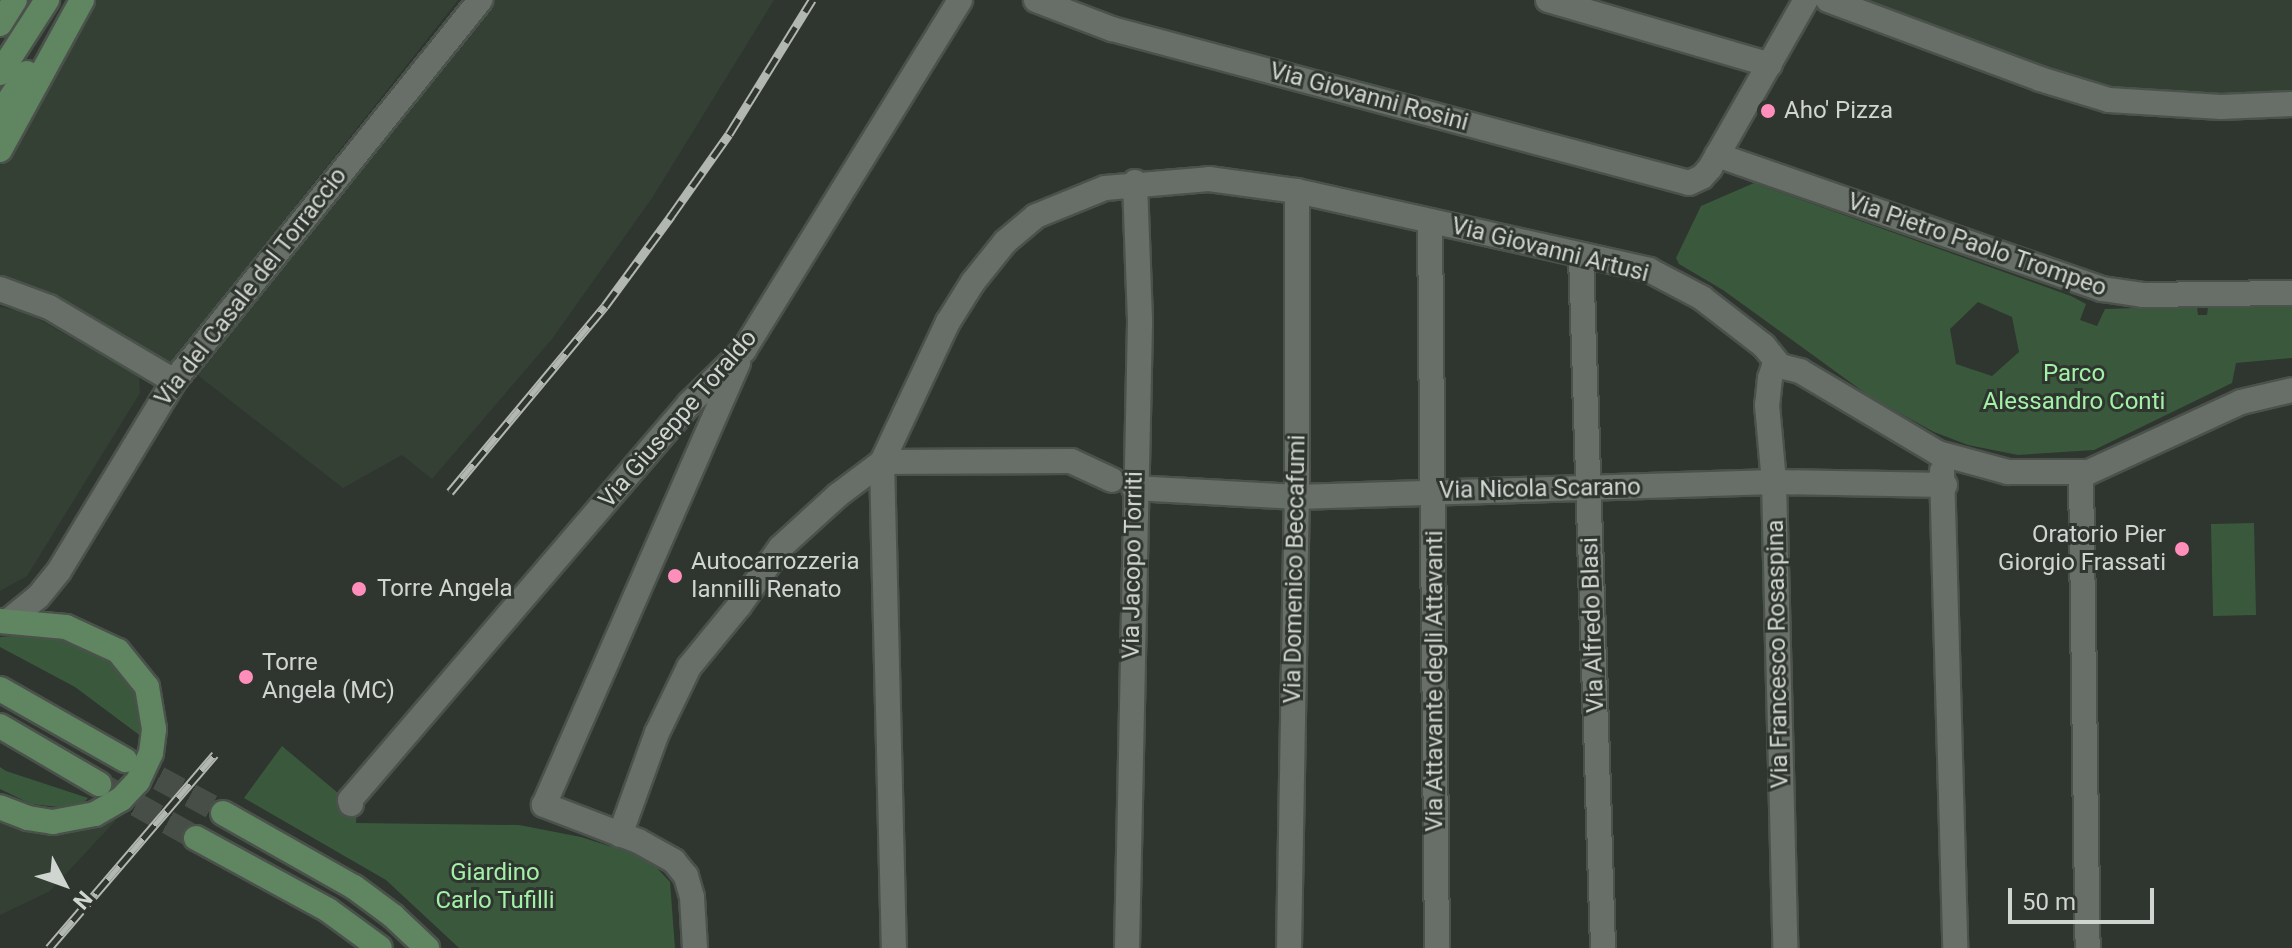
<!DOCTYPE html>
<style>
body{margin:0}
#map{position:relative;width:2292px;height:948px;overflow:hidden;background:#2f352f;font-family:Roboto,sans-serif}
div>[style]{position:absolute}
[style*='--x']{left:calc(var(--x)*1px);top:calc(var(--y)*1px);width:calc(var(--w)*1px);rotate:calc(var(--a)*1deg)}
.built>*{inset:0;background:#354035}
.green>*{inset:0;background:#3a593c}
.major-tunnel>*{height:24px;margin-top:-12px;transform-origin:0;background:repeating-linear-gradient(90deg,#474d47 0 24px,transparent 0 36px)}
.roads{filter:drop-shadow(2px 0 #4b514b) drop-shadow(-2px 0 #4b514b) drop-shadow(0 2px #4b514b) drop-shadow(0 -2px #4b514b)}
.minor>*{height:24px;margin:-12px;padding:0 12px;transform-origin:12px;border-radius:12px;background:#686f68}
.major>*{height:24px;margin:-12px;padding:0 12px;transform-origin:12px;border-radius:12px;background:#5f8561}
.rail>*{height:9px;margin-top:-4.5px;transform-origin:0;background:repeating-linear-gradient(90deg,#2f352f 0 18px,#b2b7b2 0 36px);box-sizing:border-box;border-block:2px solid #b2b7b2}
.dots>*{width:22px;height:22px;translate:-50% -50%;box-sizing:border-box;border:4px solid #2f352f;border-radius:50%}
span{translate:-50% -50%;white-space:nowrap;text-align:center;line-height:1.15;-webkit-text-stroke:6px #2f352f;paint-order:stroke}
.street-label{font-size:24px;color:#d1d5d1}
.poi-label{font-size:24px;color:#d1d5d1}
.left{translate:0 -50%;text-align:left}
.right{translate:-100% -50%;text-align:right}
.park-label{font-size:24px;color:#a2f1a7}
.north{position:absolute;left:24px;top:844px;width:80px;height:80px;-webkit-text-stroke:6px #2f352f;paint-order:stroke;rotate:131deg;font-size:22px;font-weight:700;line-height:32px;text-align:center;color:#d1d5d1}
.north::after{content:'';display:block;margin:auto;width:28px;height:36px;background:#d1d5d1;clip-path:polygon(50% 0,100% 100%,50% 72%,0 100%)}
.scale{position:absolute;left:2008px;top:888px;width:146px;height:36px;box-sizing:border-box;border:4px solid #d1d5d1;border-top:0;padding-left:10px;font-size:24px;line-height:28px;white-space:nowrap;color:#d1d5d1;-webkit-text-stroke:6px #2f352f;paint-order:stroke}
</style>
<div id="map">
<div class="built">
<i style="clip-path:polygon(94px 0,458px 0,171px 364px,43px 290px,0 278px,0 166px)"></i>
<i style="clip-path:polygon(493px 0,774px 0,652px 198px,552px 339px,432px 479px,402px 455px,343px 488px,195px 373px)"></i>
<i style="clip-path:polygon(1828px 0,2292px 0,2292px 105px,2109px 100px)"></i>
<i style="clip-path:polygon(0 307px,26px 312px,139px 376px,140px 393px,27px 576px,0 591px)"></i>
<i style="clip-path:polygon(0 816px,55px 832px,75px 832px,116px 820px,50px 891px,0 915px)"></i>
</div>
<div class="green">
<i style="clip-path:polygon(evenodd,1754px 183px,2071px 296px,2086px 304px,2080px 320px,2097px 326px,2105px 309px,2197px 306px,2198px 315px,2207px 315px,2208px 307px,2292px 305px,2292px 358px,2236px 363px,2232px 383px,2094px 450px,2018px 455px,1968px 445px,1934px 432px,1872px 398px,1723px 290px,1679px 264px,1676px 258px,1701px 206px,1754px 183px,1978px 302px,2012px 317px,2019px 352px,1992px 376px,1956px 364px,1950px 329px,1978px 302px)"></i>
<i style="clip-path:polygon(2254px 523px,2256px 615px,2213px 616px,2211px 524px)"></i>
<i style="clip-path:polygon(32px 634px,80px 643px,104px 653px,132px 683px,142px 706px,142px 737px,75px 687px,0 647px,0 637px)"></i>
<i style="clip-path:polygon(282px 746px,357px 809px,356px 823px,519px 825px,581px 837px,631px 853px,655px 866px,670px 882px,675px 948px,459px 948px,386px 880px,244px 798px)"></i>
<i style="clip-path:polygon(0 767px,6px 771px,88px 798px,82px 804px,67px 808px,31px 804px,0 789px)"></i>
</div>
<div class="major-tunnel">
<i style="--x:127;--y:761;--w:109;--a:28.4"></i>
<i style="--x:105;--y:787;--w:104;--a:29.3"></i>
</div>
<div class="roads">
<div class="minor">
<i style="--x:1036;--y:0;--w:81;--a:20.9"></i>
<i style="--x:1112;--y:29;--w:597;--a:14.94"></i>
<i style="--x:1689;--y:183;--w:14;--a:-25"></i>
<i style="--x:1702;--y:177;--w:12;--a:-48"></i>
<i style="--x:1710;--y:168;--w:193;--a:-60.3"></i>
<i style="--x:1548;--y:0;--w:231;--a:16.3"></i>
<i style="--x:1828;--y:0;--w:226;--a:20.4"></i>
<i style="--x:2040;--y:79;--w:72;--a:16.9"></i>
<i style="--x:2109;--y:100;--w:112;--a:3.6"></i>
<i style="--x:2221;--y:107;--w:71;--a:-2.4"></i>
<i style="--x:1717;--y:155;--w:408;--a:19.2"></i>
<i style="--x:2102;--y:289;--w:41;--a:8.3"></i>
<i style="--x:2143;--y:295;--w:149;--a:-0.8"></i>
<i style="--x:1430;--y:221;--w:727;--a:89.45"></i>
<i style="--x:1581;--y:255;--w:693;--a:88.18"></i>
<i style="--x:0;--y:289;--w:52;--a:20.2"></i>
<i style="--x:49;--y:307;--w:145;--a:30.6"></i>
<i style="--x:1780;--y:366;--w:6;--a:180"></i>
<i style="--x:1774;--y:366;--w:13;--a:108"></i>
<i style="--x:1770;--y:378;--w:27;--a:96"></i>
<i style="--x:1767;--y:405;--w:77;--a:84.8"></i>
<i style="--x:1774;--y:482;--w:466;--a:88.6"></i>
<i style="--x:882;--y:462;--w:486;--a:88.6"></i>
<i style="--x:882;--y:462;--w:189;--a:-0.3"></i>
<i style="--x:1071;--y:461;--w:45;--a:24.9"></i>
<i style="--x:1942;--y:471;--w:477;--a:88.4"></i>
<i style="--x:2081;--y:472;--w:476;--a:89.2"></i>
<i style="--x:1134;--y:488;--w:163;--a:3.2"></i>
<i style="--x:1297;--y:497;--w:477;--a:-1.8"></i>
<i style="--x:1774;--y:482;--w:171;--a:1"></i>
<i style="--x:8;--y:621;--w:38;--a:-39"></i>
<i style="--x:38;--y:597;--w:33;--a:-51"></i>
<i style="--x:59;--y:571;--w:222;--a:-58.8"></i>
<i style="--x:174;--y:381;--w:489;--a:-51.2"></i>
<i style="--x:351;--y:804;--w:4;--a:-104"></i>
<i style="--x:350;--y:800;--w:521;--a:-49.43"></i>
<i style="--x:689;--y:404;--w:77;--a:-44.5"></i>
<i style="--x:744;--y:350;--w:411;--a:-58.3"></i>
<i style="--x:620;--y:835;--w:109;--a:-70.1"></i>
<i style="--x:657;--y:733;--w:73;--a:-64.1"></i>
<i style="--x:689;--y:667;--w:79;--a:-50.7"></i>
<i style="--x:739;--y:606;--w:72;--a:-54.6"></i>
<i style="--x:781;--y:547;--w:77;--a:-42.4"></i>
<i style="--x:838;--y:495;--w:55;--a:-36.9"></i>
<i style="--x:882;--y:462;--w:155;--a:-64.8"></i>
<i style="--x:948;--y:322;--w:47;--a:-58"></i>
<i style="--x:973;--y:282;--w:51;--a:-51.3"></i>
<i style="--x:1005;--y:242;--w:40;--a:-40"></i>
<i style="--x:1036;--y:216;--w:74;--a:-22.1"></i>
<i style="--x:1105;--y:188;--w:104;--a:-4.9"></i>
<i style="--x:1209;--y:179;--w:89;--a:7.8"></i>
<i style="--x:1297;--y:191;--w:361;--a:12.6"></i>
<i style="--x:1649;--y:270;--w:60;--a:27.8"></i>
<i style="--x:1702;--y:298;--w:78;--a:37.7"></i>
<i style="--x:1764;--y:346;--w:26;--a:51"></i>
<i style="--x:1780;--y:366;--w:21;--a:14"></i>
<i style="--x:1800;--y:371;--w:161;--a:30.7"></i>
<i style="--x:1938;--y:453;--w:73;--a:15.2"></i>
<i style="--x:2008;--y:472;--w:81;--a:0"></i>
<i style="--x:2089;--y:472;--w:167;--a:-24.7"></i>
<i style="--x:2241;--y:402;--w:52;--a:-13.2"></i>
<i style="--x:695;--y:948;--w:51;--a:-93.4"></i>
<i style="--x:692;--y:897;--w:22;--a:-106"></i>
<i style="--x:686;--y:876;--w:19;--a:-129"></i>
<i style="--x:674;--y:861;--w:41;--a:-150.9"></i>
<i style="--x:638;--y:841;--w:101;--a:-159"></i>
<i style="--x:544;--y:805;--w:483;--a:-66.3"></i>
<i style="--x:1127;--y:948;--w:628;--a:-88.81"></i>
<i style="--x:1140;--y:320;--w:138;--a:-92.1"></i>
<i style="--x:1289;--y:948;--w:451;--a:-89"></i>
<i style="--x:1297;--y:497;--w:306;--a:-90"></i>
</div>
<div class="major">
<i style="--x:0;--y:24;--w:28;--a:-58"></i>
<i style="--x:0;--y:73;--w:87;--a:-57.2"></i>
<i style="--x:0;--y:114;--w:49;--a:-56.6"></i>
<i style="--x:0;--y:150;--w:171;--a:-61.3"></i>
<i style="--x:0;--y:621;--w:66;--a:5.2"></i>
<i style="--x:66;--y:627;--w:57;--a:24.8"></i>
<i style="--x:118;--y:651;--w:46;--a:51.1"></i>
<i style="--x:147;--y:687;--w:43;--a:80.5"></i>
<i style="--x:154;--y:729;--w:24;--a:97"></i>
<i style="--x:151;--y:753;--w:31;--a:115"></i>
<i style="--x:138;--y:781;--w:25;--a:133"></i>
<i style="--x:121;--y:799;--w:30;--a:150"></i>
<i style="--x:95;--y:814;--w:43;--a:169.2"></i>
<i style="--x:53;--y:822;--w:25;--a:-171"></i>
<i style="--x:28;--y:818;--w:30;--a:-159"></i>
<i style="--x:0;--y:689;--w:144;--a:29.6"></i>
<i style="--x:0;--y:726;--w:115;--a:30.4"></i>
<i style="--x:223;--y:813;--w:150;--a:29.5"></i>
<i style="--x:354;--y:887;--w:49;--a:36.6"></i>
<i style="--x:393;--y:916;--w:47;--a:43.3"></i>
<i style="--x:196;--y:838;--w:150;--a:28.6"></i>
<i style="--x:328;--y:910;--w:64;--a:36.2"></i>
</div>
</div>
<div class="rail">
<i style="--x:450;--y:492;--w:242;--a:-50.2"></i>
<i style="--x:605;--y:306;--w:112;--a:-53.7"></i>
<i style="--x:671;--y:216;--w:100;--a:-54.7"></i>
<i style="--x:729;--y:134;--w:158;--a:-58.2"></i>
<i style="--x:49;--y:948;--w:255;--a:-49.4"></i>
</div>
<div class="dots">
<i style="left:1768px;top:111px;background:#ff8ebb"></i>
<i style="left:2182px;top:549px;background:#ff8ebb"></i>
<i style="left:675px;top:576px;background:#ff8ebb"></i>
<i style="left:359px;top:589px;background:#ff8ebb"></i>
<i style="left:246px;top:677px;background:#ff8ebb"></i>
</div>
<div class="street-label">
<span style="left:1369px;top:97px;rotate:15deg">Via Giovanni Rosini</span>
<span style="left:1977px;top:245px;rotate:19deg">Via Pietro Paolo Trompeo</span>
<span style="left:1550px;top:250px;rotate:14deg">Via Giovanni Artusi</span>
<span style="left:251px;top:287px;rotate:-52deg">Via del Casale del Torraccio</span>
<span style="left:678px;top:419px;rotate:-49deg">Via Giuseppe Toraldo</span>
<span style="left:1540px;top:489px;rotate:-1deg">Via Nicola Scarano</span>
<span style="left:1133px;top:565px;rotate:-89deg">Via Jacopo Torriti</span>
<span style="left:1295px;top:569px;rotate:-89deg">Via Domenico Beccafumi</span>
<span style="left:1593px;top:625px;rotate:-92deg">Via Alfredo Blasi</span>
<span style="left:1778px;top:654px;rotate:-91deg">Via Francesco Rosaspina</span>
<span style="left:1435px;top:681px;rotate:-90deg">Via Attavante degli Attavanti</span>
</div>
<div class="poi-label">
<span class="left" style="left:1784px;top:111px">Aho' Pizza</span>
<span class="right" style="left:2166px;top:549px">Oratorio Pier<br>Giorgio Frassati</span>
<span class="left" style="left:691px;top:576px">Autocarrozzeria<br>Iannilli Renato</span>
<span class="left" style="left:377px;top:589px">Torre Angela</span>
<span class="left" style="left:262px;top:677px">Torre<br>Angela (MC)</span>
</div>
<div class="park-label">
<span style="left:2074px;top:388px">Parco<br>Alessandro Conti</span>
<span style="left:495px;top:887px">Giardino<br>Carlo Tufilli</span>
</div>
<div class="north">N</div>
<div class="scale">50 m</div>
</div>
